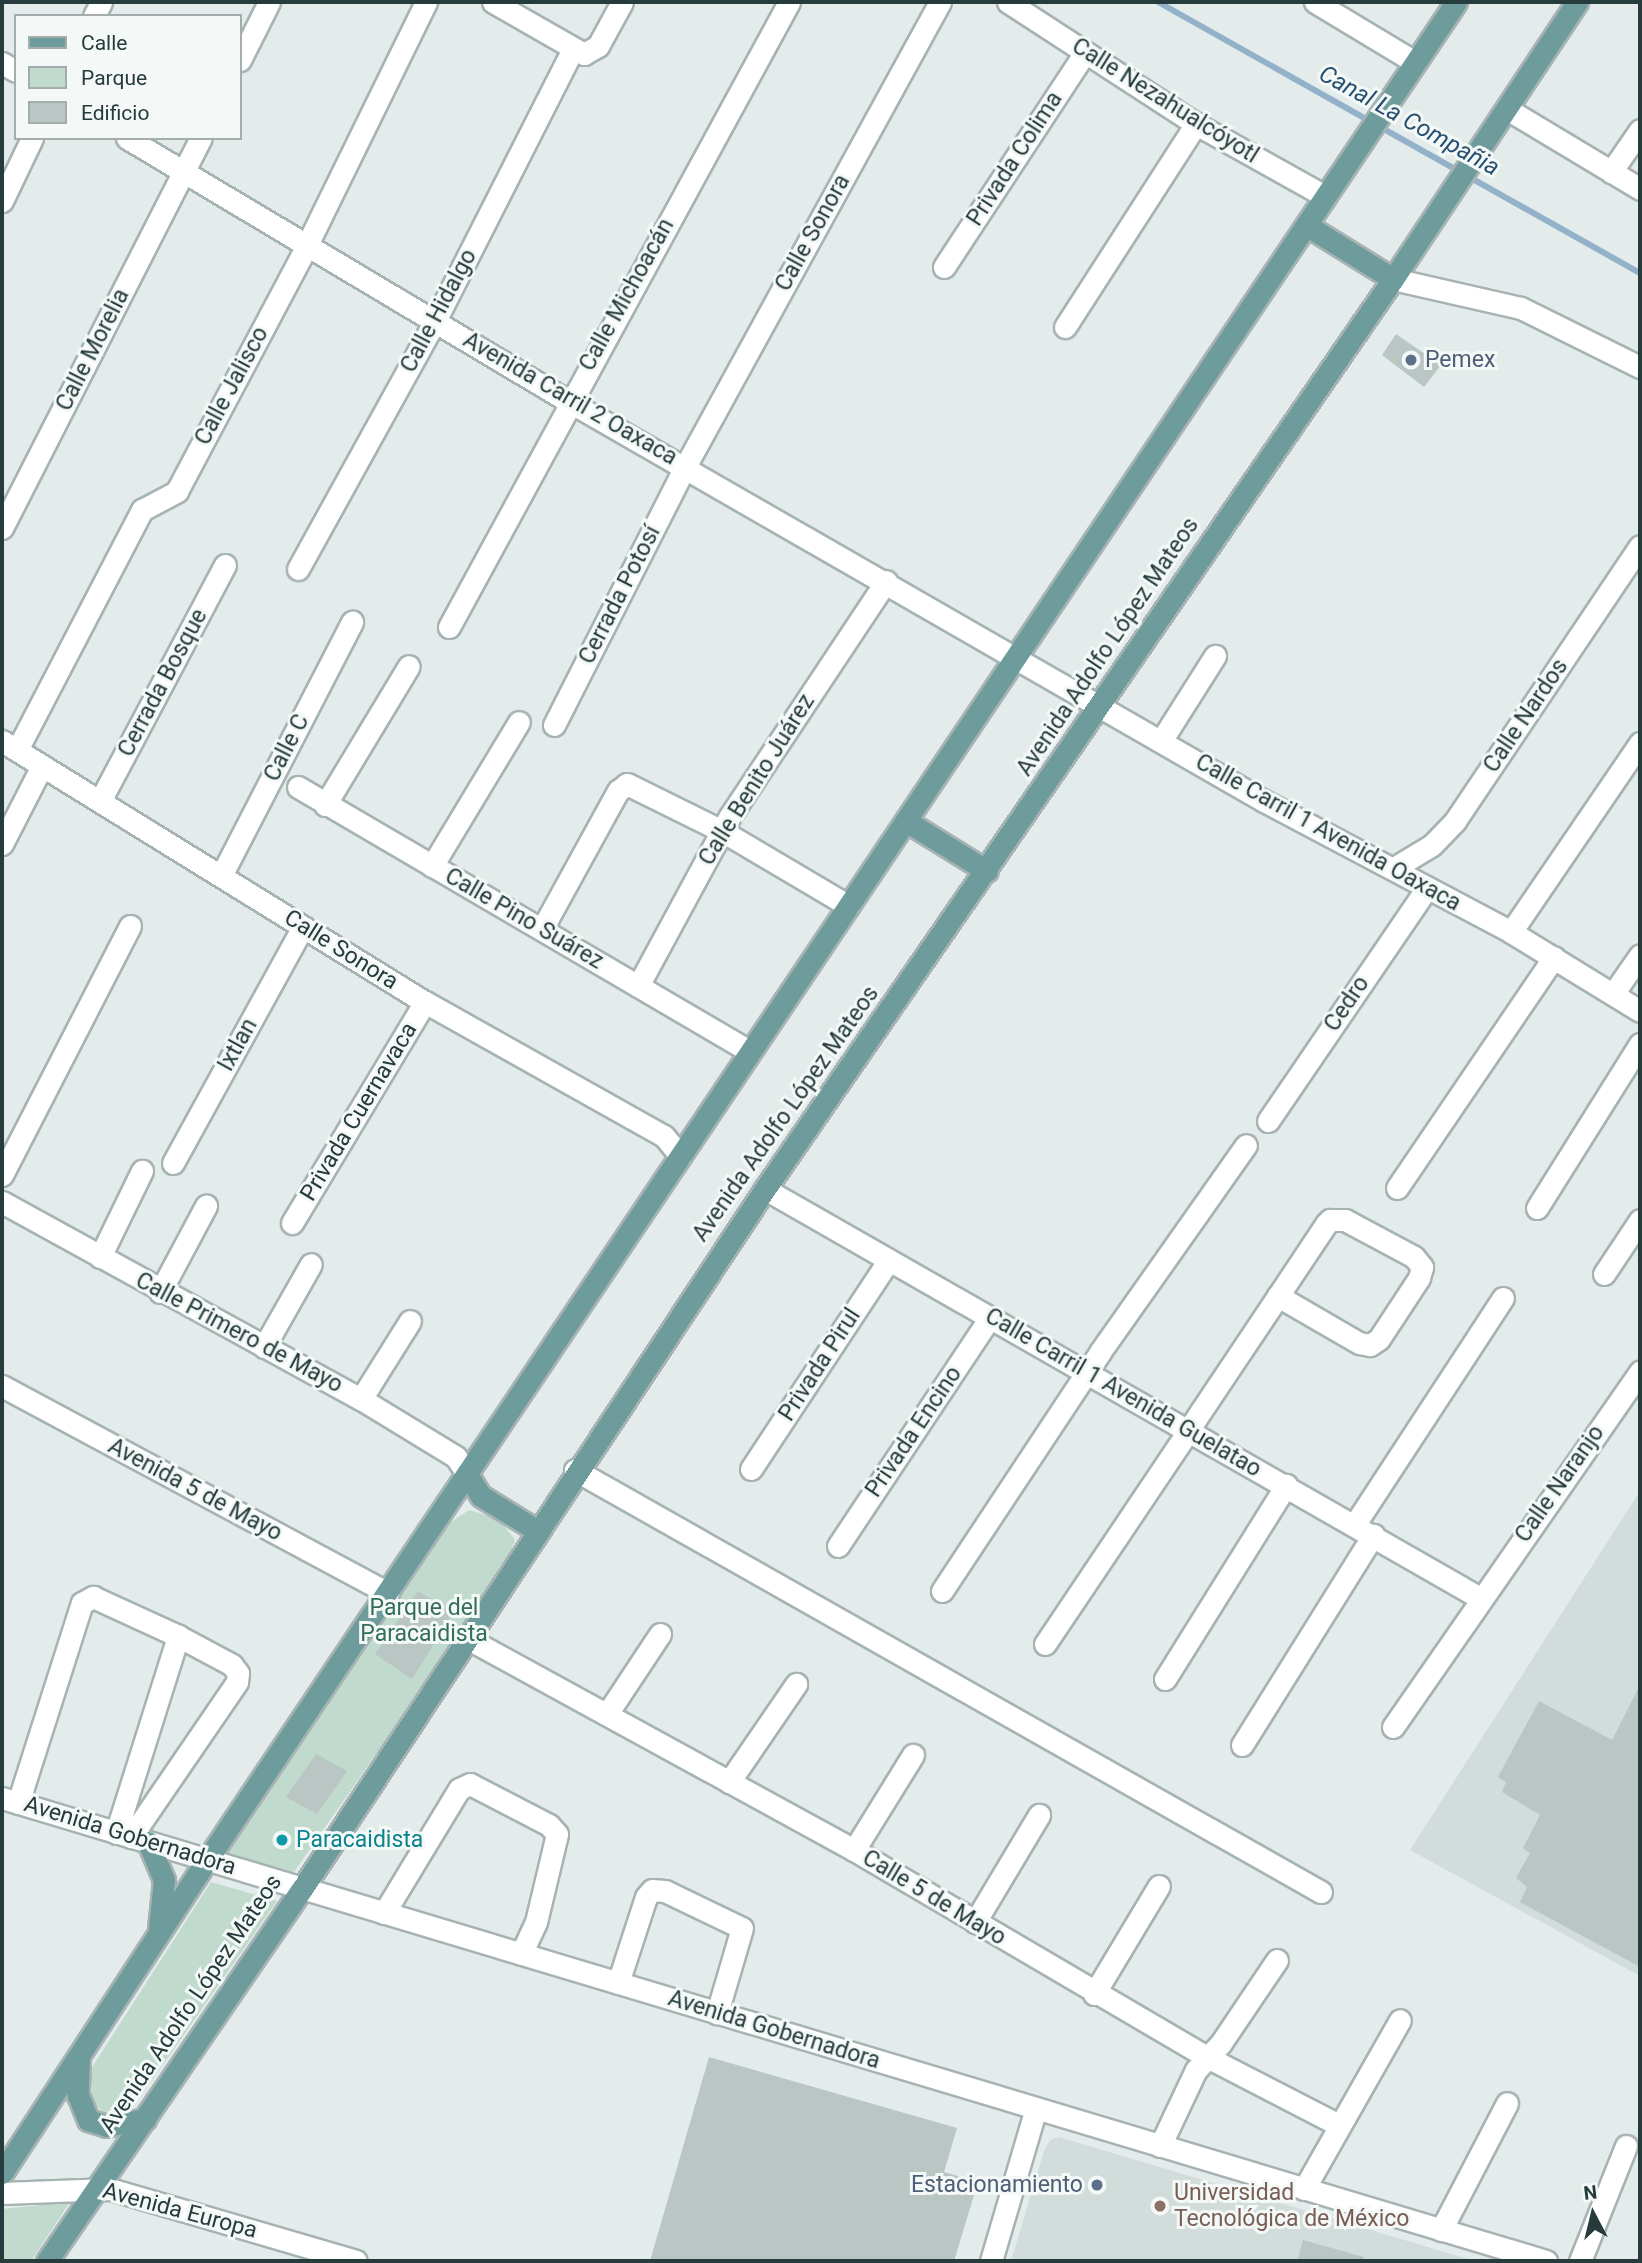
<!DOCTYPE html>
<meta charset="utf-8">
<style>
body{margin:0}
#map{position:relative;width:1642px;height:2263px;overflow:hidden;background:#e4eceb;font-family:Roboto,sans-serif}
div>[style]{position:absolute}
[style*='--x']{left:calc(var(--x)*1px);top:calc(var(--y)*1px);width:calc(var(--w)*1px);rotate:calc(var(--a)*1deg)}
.built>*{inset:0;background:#d2dcda}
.green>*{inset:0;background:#c0dace}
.stream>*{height:6px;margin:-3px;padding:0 3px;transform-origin:3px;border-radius:3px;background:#93b2ca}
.building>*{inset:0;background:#bac6c4}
.roads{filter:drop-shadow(2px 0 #a7b3b3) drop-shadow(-2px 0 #a7b3b3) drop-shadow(0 2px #a7b3b3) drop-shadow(0 -2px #a7b3b3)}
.minor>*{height:21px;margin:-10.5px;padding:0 10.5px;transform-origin:10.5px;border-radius:10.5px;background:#fff}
.tertiary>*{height:21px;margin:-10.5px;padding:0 10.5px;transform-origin:10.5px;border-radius:10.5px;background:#fff}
.primary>*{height:21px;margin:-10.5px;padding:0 10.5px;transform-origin:10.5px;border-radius:10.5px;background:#6e9b9c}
.dots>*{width:19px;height:19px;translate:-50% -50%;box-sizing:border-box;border:4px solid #f4f9f8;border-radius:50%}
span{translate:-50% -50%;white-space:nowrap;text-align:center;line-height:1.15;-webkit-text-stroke:6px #f4f9f8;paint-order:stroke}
.street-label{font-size:23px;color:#263b3b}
.service-label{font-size:23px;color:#4e5e75}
.left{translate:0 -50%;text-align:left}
.right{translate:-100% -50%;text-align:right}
.park-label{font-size:23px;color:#346e5b}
.culture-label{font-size:23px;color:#0d838f}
.education-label{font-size:23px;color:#785e54}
.water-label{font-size:24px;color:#264f71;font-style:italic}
.frame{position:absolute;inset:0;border:4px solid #263b3b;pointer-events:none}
.legend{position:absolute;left:14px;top:14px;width:228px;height:126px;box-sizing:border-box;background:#f4f9f8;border:2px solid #a2adac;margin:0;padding:9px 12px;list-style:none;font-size:21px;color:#263b3b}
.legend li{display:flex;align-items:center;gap:14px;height:35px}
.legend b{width:35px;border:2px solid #a2adac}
.north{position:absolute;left:1558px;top:2179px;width:70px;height:70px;-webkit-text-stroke:5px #f4f9f8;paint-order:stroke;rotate:353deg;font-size:19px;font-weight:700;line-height:28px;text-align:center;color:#263b3b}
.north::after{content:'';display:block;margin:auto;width:24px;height:32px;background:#263b3b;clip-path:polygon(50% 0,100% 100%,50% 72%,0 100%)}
</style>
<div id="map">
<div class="built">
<i style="clip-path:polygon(1640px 1491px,1640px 1976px,1410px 1850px)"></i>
<i style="clip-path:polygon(1059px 2137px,1475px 2261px,1011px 2261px,1044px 2151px,1050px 2140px)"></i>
</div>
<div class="green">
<i style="clip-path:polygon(469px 1510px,499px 1519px,515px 1540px,504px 1570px,294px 1872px,227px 1854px,392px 1602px,448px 1524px)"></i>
<i style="clip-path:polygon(211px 1882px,277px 1901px,133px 2108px,110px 2119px,93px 2102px,89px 2072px)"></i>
<i style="clip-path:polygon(70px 2202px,31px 2261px,2px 2261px,2px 2209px)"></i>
</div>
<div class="stream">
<i style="--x:1158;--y:2;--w:553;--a:29.35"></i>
</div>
<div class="building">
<i style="clip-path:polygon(1396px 334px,1441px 365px,1424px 387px,1382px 355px)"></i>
<i style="clip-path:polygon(418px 1591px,453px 1613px,412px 1679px,375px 1654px)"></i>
<i style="clip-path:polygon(1640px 1685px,1640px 1967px,1520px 1902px,1527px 1887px,1516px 1878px,1530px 1853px,1523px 1848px,1540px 1815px,1502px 1792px,1506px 1782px,1498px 1777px,1539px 1701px,1612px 1740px)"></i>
<i style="clip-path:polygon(316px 1754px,347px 1771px,317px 1814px,286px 1797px)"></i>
<i style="clip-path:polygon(709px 2057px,957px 2128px,944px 2172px,978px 2182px,954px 2261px,650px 2261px)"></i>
<i style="clip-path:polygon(1303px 2240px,1364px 2257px,1363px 2261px,1297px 2261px)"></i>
</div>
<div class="roads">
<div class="minor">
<i style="--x:493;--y:2;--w:105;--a:29.7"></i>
<i style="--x:584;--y:54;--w:16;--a:-30"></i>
<i style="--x:598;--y:46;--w:50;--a:-61.4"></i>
<i style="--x:1008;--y:2;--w:224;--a:33"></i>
<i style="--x:1196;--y:124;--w:148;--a:29.2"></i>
<i style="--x:1315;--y:2;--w:117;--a:31"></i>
<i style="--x:94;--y:16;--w:16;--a:-63"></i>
<i style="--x:240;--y:60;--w:65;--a:-63.4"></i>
<i style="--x:2;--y:63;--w:16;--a:30"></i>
<i style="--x:1507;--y:109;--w:155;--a:31"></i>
<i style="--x:127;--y:138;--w:513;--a:30.81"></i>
<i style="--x:568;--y:401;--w:803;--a:29.89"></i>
<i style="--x:1264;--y:801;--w:280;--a:27.9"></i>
<i style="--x:1511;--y:932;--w:151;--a:31.5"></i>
<i style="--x:1611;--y:172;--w:51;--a:-55.4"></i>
<i style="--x:2;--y:201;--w:70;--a:-64.5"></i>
<i style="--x:944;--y:267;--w:257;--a:-56.7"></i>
<i style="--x:1393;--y:279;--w:131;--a:12.8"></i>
<i style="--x:1521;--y:308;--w:133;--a:26.4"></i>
<i style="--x:1065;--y:327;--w:242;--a:-57.2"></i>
<i style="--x:2;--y:528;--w:438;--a:-63"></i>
<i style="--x:298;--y:569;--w:283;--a:-61.1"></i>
<i style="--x:435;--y:321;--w:305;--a:-63.1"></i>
<i style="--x:449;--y:627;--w:711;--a:-61.45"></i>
<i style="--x:554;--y:725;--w:292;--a:-63.1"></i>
<i style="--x:686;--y:465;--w:528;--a:-61.25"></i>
<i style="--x:2;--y:741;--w:497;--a:31.7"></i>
<i style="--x:425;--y:1002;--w:274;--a:29.3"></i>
<i style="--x:664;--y:1136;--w:26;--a:51"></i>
<i style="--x:1161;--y:741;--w:101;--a:-57.6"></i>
<i style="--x:17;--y:750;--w:271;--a:-62.5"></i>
<i style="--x:142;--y:510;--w:40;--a:-28"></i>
<i style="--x:177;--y:491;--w:278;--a:-62.1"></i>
<i style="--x:307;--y:245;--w:271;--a:-63.9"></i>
<i style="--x:298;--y:787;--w:523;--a:30.34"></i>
<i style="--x:100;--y:801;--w:267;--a:-62.1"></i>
<i style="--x:325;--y:805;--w:162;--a:-58.9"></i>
<i style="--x:2;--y:844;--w:88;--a:-62.9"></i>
<i style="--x:432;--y:866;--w:168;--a:-58.9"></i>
<i style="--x:1394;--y:868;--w:44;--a:-31.2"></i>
<i style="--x:1432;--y:845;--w:33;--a:-46"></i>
<i style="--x:1455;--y:821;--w:331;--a:-56.1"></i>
<i style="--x:222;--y:874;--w:284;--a:-62.7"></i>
<i style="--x:542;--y:929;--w:158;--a:-61.2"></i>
<i style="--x:618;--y:791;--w:11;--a:-38"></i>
<i style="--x:627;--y:784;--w:106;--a:26.3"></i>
<i style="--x:722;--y:831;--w:147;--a:30.6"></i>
<i style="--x:1511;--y:932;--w:229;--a:-55.7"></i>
<i style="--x:638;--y:986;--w:193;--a:-61.6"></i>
<i style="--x:730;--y:816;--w:282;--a:-56.4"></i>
<i style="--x:1613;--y:994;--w:47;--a:-55.3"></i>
<i style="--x:1268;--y:1121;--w:282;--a:-55.7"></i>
<i style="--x:173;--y:1163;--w:269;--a:-61.2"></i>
<i style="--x:2;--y:1175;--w:280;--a:-62.8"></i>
<i style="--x:1397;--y:1188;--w:279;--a:-55.8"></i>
<i style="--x:765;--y:1189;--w:824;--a:29.77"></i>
<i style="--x:2;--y:1202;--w:409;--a:28.8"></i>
<i style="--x:361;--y:1399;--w:111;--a:31.4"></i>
<i style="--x:456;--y:1457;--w:20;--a:57"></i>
<i style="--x:1537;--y:1208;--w:194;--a:-57.9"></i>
<i style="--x:292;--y:1223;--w:258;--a:-59"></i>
<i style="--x:100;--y:1257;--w:96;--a:-64"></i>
<i style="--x:1604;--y:1274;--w:65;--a:-56.3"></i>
<i style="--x:160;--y:1292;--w:98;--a:-61.9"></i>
<i style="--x:264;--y:1347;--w:95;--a:-60.5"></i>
<i style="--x:2;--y:1386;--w:438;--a:28.2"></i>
<i style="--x:361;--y:1399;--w:92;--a:-57.9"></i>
<i style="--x:751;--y:1469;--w:249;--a:-56.6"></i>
<i style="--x:575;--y:1470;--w:857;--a:29.5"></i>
<i style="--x:1355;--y:1524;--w:270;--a:-56.8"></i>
<i style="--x:838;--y:1546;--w:275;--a:-56.4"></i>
<i style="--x:942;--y:1591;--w:287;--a:-56.5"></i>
<i style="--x:1100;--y:1352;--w:253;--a:-54.8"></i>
<i style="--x:465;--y:1637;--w:443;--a:28.7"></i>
<i style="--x:854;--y:1850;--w:409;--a:30.4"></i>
<i style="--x:1207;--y:2057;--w:148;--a:27.3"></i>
<i style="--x:1045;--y:1644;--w:257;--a:-56.1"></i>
<i style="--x:1188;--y:1431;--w:24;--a:-57"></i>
<i style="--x:1201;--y:1411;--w:138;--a:-56.2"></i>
<i style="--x:1278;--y:1296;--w:87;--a:-56.3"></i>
<i style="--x:1326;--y:1224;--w:6;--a:-45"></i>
<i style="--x:1330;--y:1220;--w:15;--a:0"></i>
<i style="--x:1345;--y:1220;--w:78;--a:28.2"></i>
<i style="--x:1414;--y:1257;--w:13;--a:51"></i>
<i style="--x:1422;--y:1267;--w:11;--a:105"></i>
<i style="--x:1419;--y:1278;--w:73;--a:123.3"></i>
<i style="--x:1379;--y:1339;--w:11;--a:146"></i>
<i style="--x:1370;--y:1345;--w:11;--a:-170"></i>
<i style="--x:1359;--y:1343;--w:94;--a:-149.9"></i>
<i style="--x:1165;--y:1679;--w:229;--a:-58"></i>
<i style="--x:607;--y:1714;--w:96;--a:-56.5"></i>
<i style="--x:1393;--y:1727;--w:433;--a:-55.2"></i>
<i style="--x:1242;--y:1745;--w:248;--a:-58"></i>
<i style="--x:729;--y:1782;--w:119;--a:-55.6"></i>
<i style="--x:18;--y:1803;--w:210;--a:-72.3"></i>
<i style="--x:82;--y:1603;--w:13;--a:-29"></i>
<i style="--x:93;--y:1597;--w:94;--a:24.6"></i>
<i style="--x:178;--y:1636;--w:61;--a:28.2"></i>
<i style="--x:232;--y:1665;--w:10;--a:53"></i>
<i style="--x:238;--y:1673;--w:9;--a:96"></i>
<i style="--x:237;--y:1682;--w:188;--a:124.4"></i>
<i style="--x:116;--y:1833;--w:207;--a:-72.5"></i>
<i style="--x:854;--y:1850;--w:112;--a:-58.2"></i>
<i style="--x:384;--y:1913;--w:145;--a:-58.8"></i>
<i style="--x:459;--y:1789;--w:12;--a:-24"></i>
<i style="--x:470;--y:1784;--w:89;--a:27.4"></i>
<i style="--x:549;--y:1825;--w:12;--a:48"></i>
<i style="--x:557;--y:1834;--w:90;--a:103.4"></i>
<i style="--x:536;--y:1922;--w:35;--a:115"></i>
<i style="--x:975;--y:1922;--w:125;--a:-59.1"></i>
<i style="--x:618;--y:1983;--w:90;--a:-72"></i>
<i style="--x:646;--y:1897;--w:9;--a:-49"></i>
<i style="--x:652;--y:1890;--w:13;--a:4"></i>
<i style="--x:665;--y:1891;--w:85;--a:25.7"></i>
<i style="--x:742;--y:1928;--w:89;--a:106.4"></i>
<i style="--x:1094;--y:1994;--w:126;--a:-59"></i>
<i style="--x:1160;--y:2146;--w:84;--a:-64.7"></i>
<i style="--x:1196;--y:2070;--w:37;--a:-47"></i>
<i style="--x:1221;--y:2043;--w:100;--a:-56"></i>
<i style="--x:1304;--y:2189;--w:194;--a:-60.4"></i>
<i style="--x:2;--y:2193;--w:108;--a:-2.1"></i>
<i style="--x:110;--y:2189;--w:256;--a:16.3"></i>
<i style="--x:1441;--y:2230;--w:143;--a:-62.5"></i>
<i style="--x:991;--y:2261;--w:159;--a:-73.6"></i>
<i style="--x:1580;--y:2261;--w:124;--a:-68.2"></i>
</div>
<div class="tertiary">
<i style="--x:2;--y:1798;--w:1612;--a:16.69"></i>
</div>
<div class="primary">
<i style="--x:1306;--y:225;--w:102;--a:31.8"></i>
<i style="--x:906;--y:821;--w:95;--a:31.7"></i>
<i style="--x:467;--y:1474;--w:26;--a:58"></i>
<i style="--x:481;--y:1496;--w:65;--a:31.7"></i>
<i style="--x:148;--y:1842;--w:41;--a:67.2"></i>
<i style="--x:164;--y:1880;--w:48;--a:95.9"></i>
<i style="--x:79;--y:2057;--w:38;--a:92"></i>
<i style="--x:78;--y:2095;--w:27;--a:68"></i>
<i style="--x:88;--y:2120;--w:19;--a:18"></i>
<i style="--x:106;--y:2126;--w:40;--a:-10"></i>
<i style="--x:2;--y:2173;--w:374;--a:-56.8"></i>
<i style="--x:207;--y:1860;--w:2239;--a:-56.09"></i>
<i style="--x:47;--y:2261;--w:451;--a:-55.6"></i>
<i style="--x:302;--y:1889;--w:839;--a:-56.52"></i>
<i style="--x:765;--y:1189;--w:1106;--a:-55.39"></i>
<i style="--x:1393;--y:279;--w:333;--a:-56.4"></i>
</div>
</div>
<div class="dots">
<i style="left:1411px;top:360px;background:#5c6f8a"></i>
<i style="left:282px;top:1840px;background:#0f9aa8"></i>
<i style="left:1097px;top:2185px;background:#5c6f8a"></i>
<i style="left:1160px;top:2206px;background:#8d6e63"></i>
</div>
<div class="street-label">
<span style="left:1165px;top:101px;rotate:32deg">Calle Nezahualcóyotl</span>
<span style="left:1015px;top:159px;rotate:-57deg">Privada Colima</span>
<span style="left:813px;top:233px;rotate:-61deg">Calle Sonora</span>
<span style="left:627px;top:295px;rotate:-61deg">Calle Michoacán</span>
<span style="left:439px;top:311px;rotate:-62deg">Calle Hidalgo</span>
<span style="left:93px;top:350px;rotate:-63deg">Calle Morelia</span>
<span style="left:232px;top:386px;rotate:-62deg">Calle Jalisco</span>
<span style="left:570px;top:399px;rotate:30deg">Avenida Carril 2 Oaxaca</span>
<span style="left:620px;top:595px;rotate:-63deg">Cerrada Potosí</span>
<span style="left:1108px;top:647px;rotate:-56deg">Avenida Adolfo López Mateos</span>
<span style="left:163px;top:683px;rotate:-62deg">Cerrada Bosque</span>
<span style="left:1526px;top:716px;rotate:-56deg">Calle Nardos</span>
<span style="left:287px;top:748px;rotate:-63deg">Calle C</span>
<span style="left:757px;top:780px;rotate:-58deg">Calle Benito Juárez</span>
<span style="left:1328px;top:833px;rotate:29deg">Calle Carril 1 Avenida Oaxaca</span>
<span style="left:524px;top:919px;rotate:30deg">Calle Pino Suárez</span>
<span style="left:341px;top:950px;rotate:32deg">Calle Sonora</span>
<span style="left:1347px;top:1004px;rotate:-56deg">Cedro</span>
<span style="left:238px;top:1045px;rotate:-61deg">Ixtlan</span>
<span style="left:359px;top:1112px;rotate:-59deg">Privada Cuernavaca</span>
<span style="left:786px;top:1114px;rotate:-55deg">Avenida Adolfo López Mateos</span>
<span style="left:239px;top:1333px;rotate:28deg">Calle Primero de Mayo</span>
<span style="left:820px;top:1365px;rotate:-57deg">Privada Pirul</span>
<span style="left:1123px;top:1393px;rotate:30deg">Calle Carril 1 Avenida Guelatao</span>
<span style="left:914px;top:1432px;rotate:-56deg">Privada Encino</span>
<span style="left:1560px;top:1484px;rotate:-55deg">Calle Naranjo</span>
<span style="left:195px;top:1490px;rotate:28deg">Avenida 5 de Mayo</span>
<span style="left:130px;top:1836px;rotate:17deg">Avenida Gobernadora</span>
<span style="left:934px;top:1898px;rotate:31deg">Calle 5 de Mayo</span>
<span style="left:191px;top:2004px;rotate:-56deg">Avenida Adolfo López Mateos</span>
<span style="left:774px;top:2030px;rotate:17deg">Avenida Gobernadora</span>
<span style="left:180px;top:2211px;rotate:15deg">Avenida Europa</span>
</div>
<div class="service-label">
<span class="left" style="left:1425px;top:360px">Pemex</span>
<span class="right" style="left:1083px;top:2185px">Estacionamiento</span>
</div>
<div class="park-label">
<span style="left:424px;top:1621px">Parque del<br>Paracaidista</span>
</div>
<div class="culture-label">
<span class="left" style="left:296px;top:1840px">Paracaidista</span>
</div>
<div class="education-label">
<span class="left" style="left:1174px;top:2206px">Universidad<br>Tecnológica de México</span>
</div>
<div class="water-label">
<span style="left:1409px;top:121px;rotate:29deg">Canal La Compañia</span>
</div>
<div class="frame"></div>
<ul class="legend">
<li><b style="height:9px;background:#6e9b9c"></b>Calle</li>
<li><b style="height:19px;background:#c0dace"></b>Parque</li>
<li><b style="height:19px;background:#bac6c4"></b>Edificio</li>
</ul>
<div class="north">N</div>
</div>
